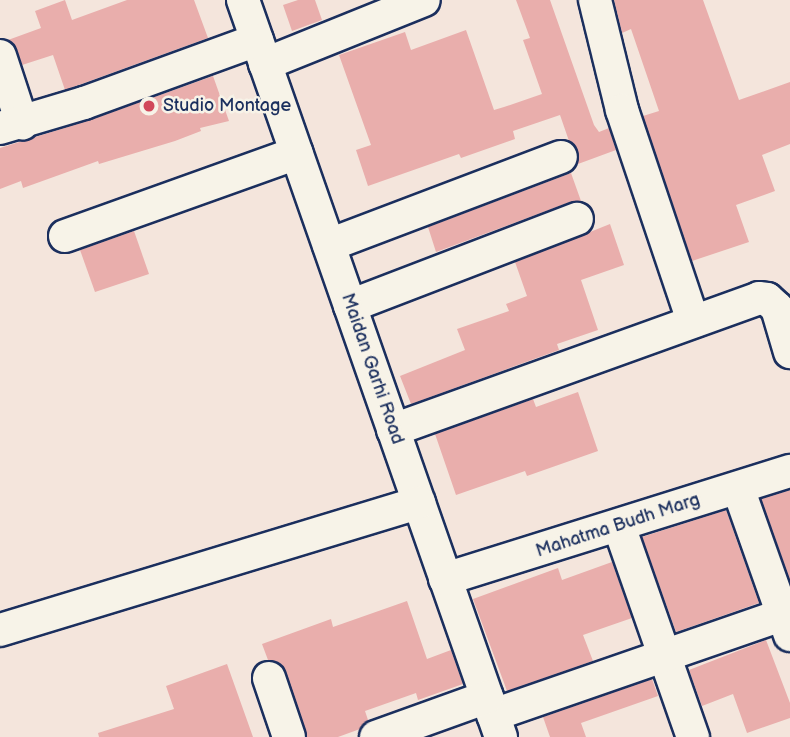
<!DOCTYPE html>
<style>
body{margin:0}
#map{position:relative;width:790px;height:737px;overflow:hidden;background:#f4e5dc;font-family:"Balsamiq Sans",sans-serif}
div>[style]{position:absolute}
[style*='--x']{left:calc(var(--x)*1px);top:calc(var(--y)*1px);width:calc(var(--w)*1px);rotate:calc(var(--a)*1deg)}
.building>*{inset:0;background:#e9aeac}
.roads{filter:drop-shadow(2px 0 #1b2f5e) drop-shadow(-2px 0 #1b2f5e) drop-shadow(0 2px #1b2f5e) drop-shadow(0 -2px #1b2f5e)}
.minor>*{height:32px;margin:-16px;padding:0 16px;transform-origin:16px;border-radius:16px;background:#f7f3e8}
.dots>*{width:19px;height:19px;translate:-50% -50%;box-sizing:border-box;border:4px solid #f7f3e8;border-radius:50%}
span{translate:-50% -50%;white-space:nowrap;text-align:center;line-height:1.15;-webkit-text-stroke:5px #f7f3e8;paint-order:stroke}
.poi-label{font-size:18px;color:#1b2f5e}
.left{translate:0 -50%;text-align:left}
.street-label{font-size:18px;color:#1b2f5e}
</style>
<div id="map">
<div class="building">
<i style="clip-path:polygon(65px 0,72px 20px,127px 0,194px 0,208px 38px,65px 90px,53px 55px,22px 65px,17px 50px,8px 40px,41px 28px,35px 11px)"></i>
<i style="clip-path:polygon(298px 0,315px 0,322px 20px,292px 31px,283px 5px)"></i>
<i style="clip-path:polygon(516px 0,550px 0,594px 125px,599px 132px,609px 128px,616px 150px,578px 164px,578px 151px,569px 141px,560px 115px,513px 131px,515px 139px,461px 158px,459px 154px,368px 186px,356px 150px,371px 145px,339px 55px,405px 32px,411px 50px,466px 30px,494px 110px,504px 107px,542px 94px,523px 40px,530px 38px)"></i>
<i style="clip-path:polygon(614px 0,703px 0,739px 100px,790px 82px,790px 144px,762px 155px,775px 191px,736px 205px,749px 242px,692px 261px,643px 116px,659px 111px,631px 29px,622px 33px)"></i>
<i style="clip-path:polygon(213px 76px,229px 121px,200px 128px,201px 131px,175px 141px,99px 164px,98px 161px,23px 188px,21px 181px,0 189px,0 148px,90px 120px)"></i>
<i style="clip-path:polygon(571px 173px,581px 201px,570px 202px,436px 252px,428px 227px)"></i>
<i style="clip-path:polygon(610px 224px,624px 265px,581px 280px,598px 330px,557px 344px,559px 350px,411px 404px,400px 376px,465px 350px,457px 329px,509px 311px,506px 304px,527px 296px,515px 262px)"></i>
<i style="clip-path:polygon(134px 231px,149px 274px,95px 292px,80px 250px)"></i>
<i style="clip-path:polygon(578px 392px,598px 451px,527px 476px,525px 471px,456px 495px,435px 434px,533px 399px,536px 407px)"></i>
<i style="clip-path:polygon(790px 490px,790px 580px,761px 499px)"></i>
<i style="clip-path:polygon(726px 510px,759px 603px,676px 632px,642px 537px)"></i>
<i style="clip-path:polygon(612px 562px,632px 618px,583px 635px,593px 661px,507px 691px,473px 599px,558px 568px,562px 580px)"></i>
<i style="clip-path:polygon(407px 601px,427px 659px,451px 650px,463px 684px,418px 700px,416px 693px,365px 711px,368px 720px,360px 729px,338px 737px,307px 737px,286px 672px,281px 664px,268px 660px,262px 644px,331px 619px,333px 627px)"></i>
<i style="clip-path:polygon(766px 640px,790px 703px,790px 718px,747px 733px,733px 694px,702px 706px,689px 670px)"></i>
<i style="clip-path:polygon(227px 664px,253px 737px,99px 737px,98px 733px,174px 709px,166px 686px)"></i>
<i style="clip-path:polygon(652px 679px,658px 696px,581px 723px,586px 737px,550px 737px,543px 717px)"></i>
</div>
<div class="roads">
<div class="minor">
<i style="--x:243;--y:0;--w:781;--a:70.71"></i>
<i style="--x:595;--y:0;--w:113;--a:76.2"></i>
<i style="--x:622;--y:110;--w:223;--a:71.4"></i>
<i style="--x:0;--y:56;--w:71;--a:71.8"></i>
<i style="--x:265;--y:64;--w:171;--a:-21.9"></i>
<i style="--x:0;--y:128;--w:88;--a:-16.6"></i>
<i style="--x:84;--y:103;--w:184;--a:-20"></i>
<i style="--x:65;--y:236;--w:246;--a:-19.7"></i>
<i style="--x:329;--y:245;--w:248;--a:-20.8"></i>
<i style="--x:350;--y:306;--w:243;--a:-21"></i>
<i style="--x:393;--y:430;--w:389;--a:-19.8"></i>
<i style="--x:759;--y:298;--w:8;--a:7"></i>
<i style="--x:767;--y:299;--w:13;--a:42"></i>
<i style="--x:777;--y:308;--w:46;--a:73.5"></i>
<i style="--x:738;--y:488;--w:156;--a:70.5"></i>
<i style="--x:619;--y:526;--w:224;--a:70.7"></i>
<i style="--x:445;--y:579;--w:362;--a:-17.4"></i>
<i style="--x:0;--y:630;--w:438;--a:-16.9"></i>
<i style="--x:269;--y:678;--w:62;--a:71.3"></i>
<i style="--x:493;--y:715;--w:314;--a:-19.1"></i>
<i style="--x:376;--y:737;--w:118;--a:-19.8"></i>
</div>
</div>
<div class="dots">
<i style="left:149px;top:106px;background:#d1495b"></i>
</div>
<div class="poi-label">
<span class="left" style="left:163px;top:106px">Studio Montage</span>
</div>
<div class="street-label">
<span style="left:372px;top:369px;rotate:71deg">Maidan Garhi Road</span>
<span style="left:618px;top:526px;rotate:-18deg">Mahatma Budh Marg</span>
</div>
</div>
